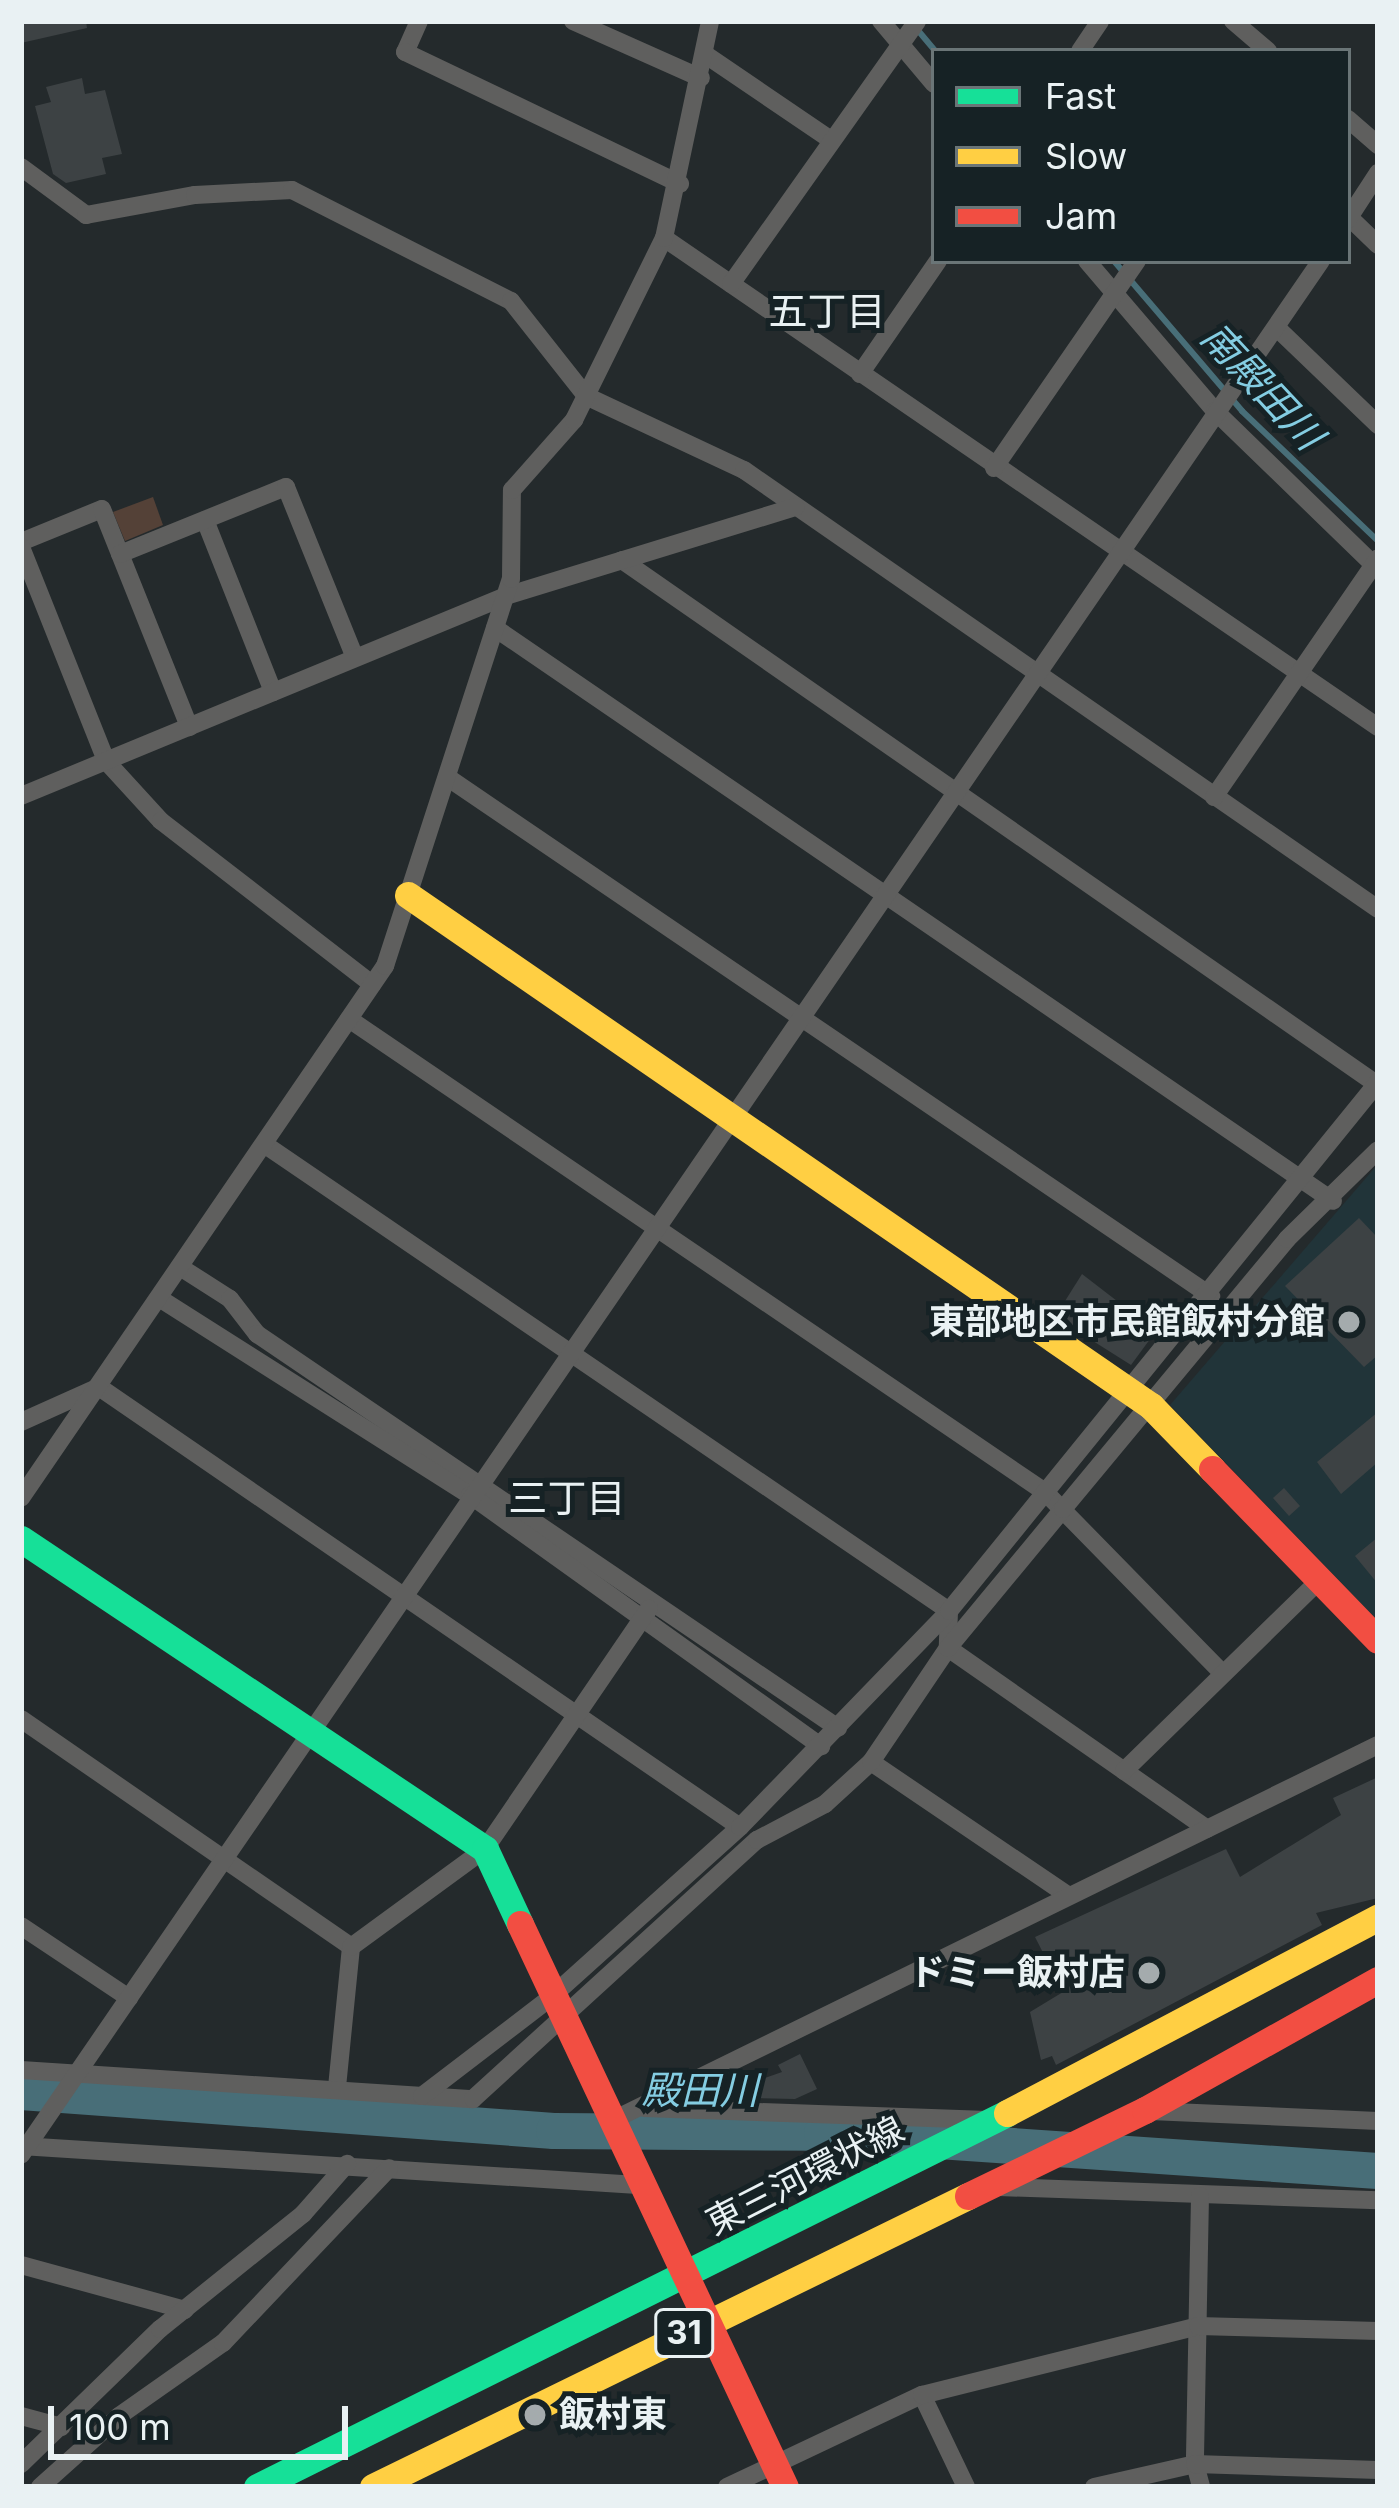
<!DOCTYPE html>
<meta charset="utf-8">
<style>
body{margin:0}
#map{position:relative;width:1399px;height:2508px;overflow:hidden;background:#242a2c;font-family:Inter,"Noto Sans JP",sans-serif}
div>[style]{position:absolute}
[style*='--x']{left:calc(var(--x)*1px);top:calc(var(--y)*1px);width:calc(var(--w)*1px);rotate:calc(var(--a)*1deg)}
.built>*{inset:0;background:#213439}
.green>*{inset:0;background:#544137}
.stream>*{height:6px;margin:-3px;padding:0 3px;transform-origin:3px;border-radius:3px;background:#486e78}
.river>*{height:36px;margin:-18px;padding:0 18px;transform-origin:18px;border-radius:18px;background:#486e78}
.building>*{inset:0;background:#3d4244}
.street>*{height:18px;margin:-9px;padding:0 9px;transform-origin:9px;border-radius:9px;background:#5f5f5e}
.fast>*{height:27px;margin:-13.5px;padding:0 13.5px;transform-origin:13.5px;border-radius:13.5px;background:#16e098}
.slow>*{height:27px;margin:-13.5px;padding:0 13.5px;transform-origin:13.5px;border-radius:13.5px;background:#ffcf43}
.jam>*{height:27px;margin:-13.5px;padding:0 13.5px;transform-origin:13.5px;border-radius:13.5px;background:#f24e42}
.dots>*{width:33px;height:33px;translate:-50% -50%;box-sizing:border-box;border:6px solid #162225;border-radius:50%}
span{translate:-50% -50%;white-space:nowrap;text-align:center;line-height:1.15;-webkit-text-stroke:10px #162225;paint-order:stroke}
.shield-label span{padding:3px 9px;background:#162225;border:3px solid;border-radius:9px;-webkit-text-stroke-width:0}
.shield-label{font-size:33px;color:#e9f1f3;font-weight:700}
.poi-label{font-size:36px;color:#e9f1f3;font-weight:700}
.right{translate:-100% -50%;text-align:right}
.left{translate:0 -50%;text-align:left}
.street-label{font-size:36px;color:#e9f1f3}
.neighbourhood-label{font-size:39px;color:#e9f1f3}
.water-label{font-size:39px;color:#84cde2;font-style:italic}
.frame{position:absolute;inset:0;border:24px solid #e9f1f3;pointer-events:none}
.legend{position:absolute;left:931px;top:48px;width:420px;height:216px;box-sizing:border-box;background:#162225;border:3px solid #6a7577;margin:0;padding:15px 21px;list-style:none;font-size:36px;color:#e9f1f3}
.legend li{display:flex;align-items:center;gap:24px;height:60px}
.legend b{width:60px;border:3px solid #6a7577}
.scale{position:absolute;left:48px;top:2406px;width:300px;height:54px;box-sizing:border-box;border:6px solid #e9f1f3;border-top:0;padding-left:15px;font-size:36px;line-height:42px;white-space:nowrap;color:#e9f1f3;-webkit-text-stroke:9px #162225;paint-order:stroke}
</style>
<div id="map">
<div class="built">
<i style="clip-path:polygon(1378px 1164px,1378px 1621px,1170px 1405px)"></i>
</div>
<div class="green">
<i style="clip-path:polygon(153px 497px,163px 525px,125px 541px,113px 512px)"></i>
</div>
<div class="stream">
<i style="--x:916;--y:28;--w:30;--a:50"></i>
<i style="--x:1114;--y:261;--w:197;--a:49.5"></i>
<i style="--x:1242;--y:411;--w:188;--a:43.7"></i>
</div>
<div class="river">
<i style="--x:21;--y:2092;--w:534;--a:4.18"></i>
<i style="--x:554;--y:2131;--w:268;--a:0.4"></i>
<i style="--x:822;--y:2133;--w:557;--a:3.91"></i>
</div>
<div class="building">
<i style="clip-path:polygon(21px 21px,86px 21px,87px 28px,21px 43px)"></i>
<i style="clip-path:polygon(82px 78px,85px 94px,105px 90px,122px 154px,102px 158px,106px 174px,66px 183px,53px 174px,35px 106px,51px 102px,46px 87px)"></i>
<i style="clip-path:polygon(1359px 1218px,1378px 1238px,1378px 1355px,1364px 1367px,1285px 1286px)"></i>
<i style="clip-path:polygon(1082px 1274px,1156px 1331px,1131px 1365px,1055px 1317px)"></i>
<i style="clip-path:polygon(1378px 1412px,1378px 1462px,1341px 1494px,1317px 1462px)"></i>
<i style="clip-path:polygon(1284px 1488px,1300px 1506px,1289px 1516px,1273px 1498px)"></i>
<i style="clip-path:polygon(1378px 1537px,1378px 1584px,1355px 1556px)"></i>
<i style="clip-path:polygon(1378px 1777px,1378px 1898px,1316px 1913px,1322px 1925px,1056px 2065px,1052px 2056px,1041px 2060px,1030px 2012px,1063px 1992px,1035px 1937px,1226px 1849px,1240px 1877px,1341px 1815px,1333px 1798px)"></i>
<i style="clip-path:polygon(800px 2054px,817px 2089px,795px 2099px,711px 2097px,782px 2072px,778px 2065px)"></i>
</div>
<div class="street">
<i style="--x:419;--y:21;--w:34;--a:114"></i>
<i style="--x:405;--y:52;--w:305;--a:25.6"></i>
<i style="--x:573;--y:21;--w:140;--a:24"></i>
<i style="--x:881;--y:21;--w:82;--a:49.9"></i>
<i style="--x:1233;--y:21;--w:46;--a:40.6"></i>
<i style="--x:1080;--y:51;--w:36;--a:-56"></i>
<i style="--x:706;--y:55;--w:151;--a:34.2"></i>
<i style="--x:1348;--y:119;--w:40;--a:41"></i>
<i style="--x:21;--y:167;--w:81;--a:36.4"></i>
<i style="--x:86;--y:215;--w:111;--a:-10.4"></i>
<i style="--x:195;--y:195;--w:97;--a:-3"></i>
<i style="--x:292;--y:190;--w:246;--a:26.9"></i>
<i style="--x:511;--y:301;--w:121;--a:51.7"></i>
<i style="--x:586;--y:396;--w:174;--a:25.1"></i>
<i style="--x:744;--y:470;--w:771;--a:34.7"></i>
<i style="--x:1349;--y:217;--w:40;--a:44"></i>
<i style="--x:1348;--y:219;--w:55;--a:-56.9"></i>
<i style="--x:664;--y:238;--w:865;--a:34.41"></i>
<i style="--x:1087;--y:261;--w:197;--a:49.5"></i>
<i style="--x:1215;--y:411;--w:227;--a:44.1"></i>
<i style="--x:731;--y:284;--w:322;--a:-54.7"></i>
<i style="--x:1277;--y:328;--w:140;--a:43.8"></i>
<i style="--x:860;--y:374;--w:137;--a:-55.4"></i>
<i style="--x:994;--y:468;--w:252;--a:-55.4"></i>
<i style="--x:205;--y:520;--w:185;--a:68.4"></i>
<i style="--x:21;--y:542;--w:87;--a:-22.2"></i>
<i style="--x:102;--y:509;--w:235;--a:68.2"></i>
<i style="--x:21;--y:547;--w:230;--a:68.3"></i>
<i style="--x:106;--y:761;--w:81;--a:47.5"></i>
<i style="--x:161;--y:821;--w:267;--a:37.7"></i>
<i style="--x:120;--y:554;--w:179;--a:-22"></i>
<i style="--x:286;--y:487;--w:184;--a:68"></i>
<i style="--x:622;--y:560;--w:920;--a:34.78"></i>
<i style="--x:495;--y:628;--w:1015;--a:34.36"></i>
<i style="--x:447;--y:777;--w:924;--a:34.19"></i>
<i style="--x:21;--y:796;--w:525;--a:-22.41"></i>
<i style="--x:506;--y:596;--w:303;--a:-17.1"></i>
<i style="--x:1214;--y:797;--w:290;--a:-55.5"></i>
<i style="--x:349;--y:1019;--w:842;--a:34.2"></i>
<i style="--x:1045;--y:1492;--w:253;--a:45.6"></i>
<i style="--x:264;--y:1144;--w:829;--a:34.28"></i>
<i style="--x:949;--y:1611;--w:37;--a:92"></i>
<i style="--x:948;--y:1648;--w:316;--a:34.9"></i>
<i style="--x:180;--y:1267;--w:59;--a:32.6"></i>
<i style="--x:230;--y:1299;--w:44;--a:52.4"></i>
<i style="--x:257;--y:1334;--w:702;--a:34.14"></i>
<i style="--x:159;--y:1298;--w:368;--a:32.4"></i>
<i style="--x:470;--y:1495;--w:432;--a:35.6"></i>
<i style="--x:21;--y:1422;--w:85;--a:-24.2"></i>
<i style="--x:99;--y:1387;--w:777;--a:34.47"></i>
<i style="--x:21;--y:1498;--w:645;--a:-55.62"></i>
<i style="--x:385;--y:966;--w:407;--a:-72"></i>
<i style="--x:511;--y:579;--w:89;--a:-89.4"></i>
<i style="--x:512;--y:490;--w:94;--a:-48.5"></i>
<i style="--x:574;--y:420;--w:203;--a:-63.7"></i>
<i style="--x:664;--y:238;--w:222;--a:-78"></i>
<i style="--x:21;--y:1719;--w:401;--a:34.6"></i>
<i style="--x:351;--y:1947;--w:142;--a:95.7"></i>
<i style="--x:871;--y:1762;--w:239;--a:34.1"></i>
<i style="--x:1124;--y:1771;--w:274;--a:-44.3"></i>
<i style="--x:21;--y:1926;--w:130;--a:33.7"></i>
<i style="--x:351;--y:1947;--w:166;--a:-36.2"></i>
<i style="--x:485;--y:1849;--w:291;--a:-55.7"></i>
<i style="--x:21;--y:2070;--w:453;--a:3.7"></i>
<i style="--x:473;--y:2099;--w:384;--a:-42.4"></i>
<i style="--x:757;--y:1840;--w:77;--a:-27.9"></i>
<i style="--x:825;--y:1804;--w:62;--a:-42.4"></i>
<i style="--x:871;--y:1762;--w:138;--a:-56"></i>
<i style="--x:948;--y:1648;--w:180;--a:-50.4"></i>
<i style="--x:1063;--y:1509;--w:351;--a:-50.3"></i>
<i style="--x:1287;--y:1239;--w:127;--a:-44.4"></i>
<i style="--x:422;--y:2096;--w:161;--a:-37.4"></i>
<i style="--x:550;--y:1998;--w:256;--a:-42"></i>
<i style="--x:740;--y:1827;--w:301;--a:-45.9"></i>
<i style="--x:949;--y:1611;--w:681;--a:-50.96"></i>
<i style="--x:644;--y:2108;--w:344;--a:2"></i>
<i style="--x:1150;--y:2111;--w:228;--a:2.5"></i>
<i style="--x:609;--y:2122;--w:856;--a:-26.12"></i>
<i style="--x:21;--y:2146;--w:618;--a:3.62"></i>
<i style="--x:21;--y:2155;--w:2297;--a:-55.54"></i>
<i style="--x:999;--y:2187;--w:379;--a:2"></i>
<i style="--x:1200;--y:2196;--w:268;--a:91.1"></i>
<i style="--x:1195;--y:2464;--w:24;--a:75"></i>
<i style="--x:21;--y:2265;--w:170;--a:15.3"></i>
<i style="--x:922;--y:2395;--w:102;--a:64.4"></i>
<i style="--x:21;--y:2416;--w:42;--a:15"></i>
<i style="--x:21;--y:2464;--w:194;--a:-44.2"></i>
<i style="--x:160;--y:2329;--w:184;--a:-38.8"></i>
<i style="--x:303;--y:2214;--w:67;--a:-48.7"></i>
<i style="--x:40;--y:2487;--w:106;--a:-41.9"></i>
<i style="--x:119;--y:2416;--w:127;--a:-35.1"></i>
<i style="--x:223;--y:2343;--w:241;--a:-46.5"></i>
<i style="--x:727;--y:2487;--w:216;--a:-25.3"></i>
<i style="--x:922;--y:2395;--w:284;--a:-14"></i>
<i style="--x:1198;--y:2326;--w:180;--a:1.6"></i>
<i style="--x:1094;--y:2487;--w:104;--a:-12.8"></i>
<i style="--x:1195;--y:2464;--w:183;--a:1.9"></i>
</div>
<div class="fast">
<i style="--x:21;--y:1539;--w:558;--a:33.75"></i>
<i style="--x:485;--y:1849;--w:83;--a:65"></i>
<i style="--x:257;--y:2487;--w:838;--a:-26.5"></i>
</div>
<div class="slow">
<i style="--x:408;--y:895;--w:902;--a:34.52"></i>
<i style="--x:1151;--y:1406;--w:88;--a:45.9"></i>
<i style="--x:1007;--y:2113;--w:420;--a:-27.8"></i>
<i style="--x:373;--y:2487;--w:662;--a:-26.06"></i>
</div>
<div class="jam">
<i style="--x:1212;--y:1469;--w:238;--a:45.9"></i>
<i style="--x:520;--y:1924;--w:622;--a:64.79"></i>
<i style="--x:968;--y:2196;--w:197;--a:-25.9"></i>
<i style="--x:1145;--y:2110;--w:267;--a:-29.2"></i>
</div>
<div class="dots">
<i style="left:1349px;top:1322px;background:#a4abad"></i>
<i style="left:1149px;top:1973px;background:#a4abad"></i>
<i style="left:535px;top:2415px;background:#a4abad"></i>
</div>
<div class="shield-label">
<span style="left:684px;top:2333px">31</span>
</div>
<div class="poi-label">
<span class="right" style="left:1325px;top:1322px">東部地区市民館飯村分館</span>
<span class="right" style="left:1125px;top:1973px">ドミー飯村店</span>
<span class="left" style="left:559px;top:2415px">飯村東</span>
</div>
<div class="street-label">
<span style="left:805px;top:2176px;rotate:-27deg">東三河環状線</span>
</div>
<div class="neighbourhood-label">
<span style="left:827px;top:311px">五丁目</span>
<span style="left:567px;top:1498px">三丁目</span>
</div>
<div class="water-label">
<span style="left:1262px;top:386px;rotate:47deg">南殿田川</span>
<span style="left:700px;top:2090px">殿田川</span>
</div>
<div class="frame"></div>
<ul class="legend">
<li><b style="height:15px;background:#16e098"></b>Fast</li>
<li><b style="height:15px;background:#ffcf43"></b>Slow</li>
<li><b style="height:15px;background:#f24e42"></b>Jam</li>
</ul>
<div class="scale">100 m</div>
</div>
